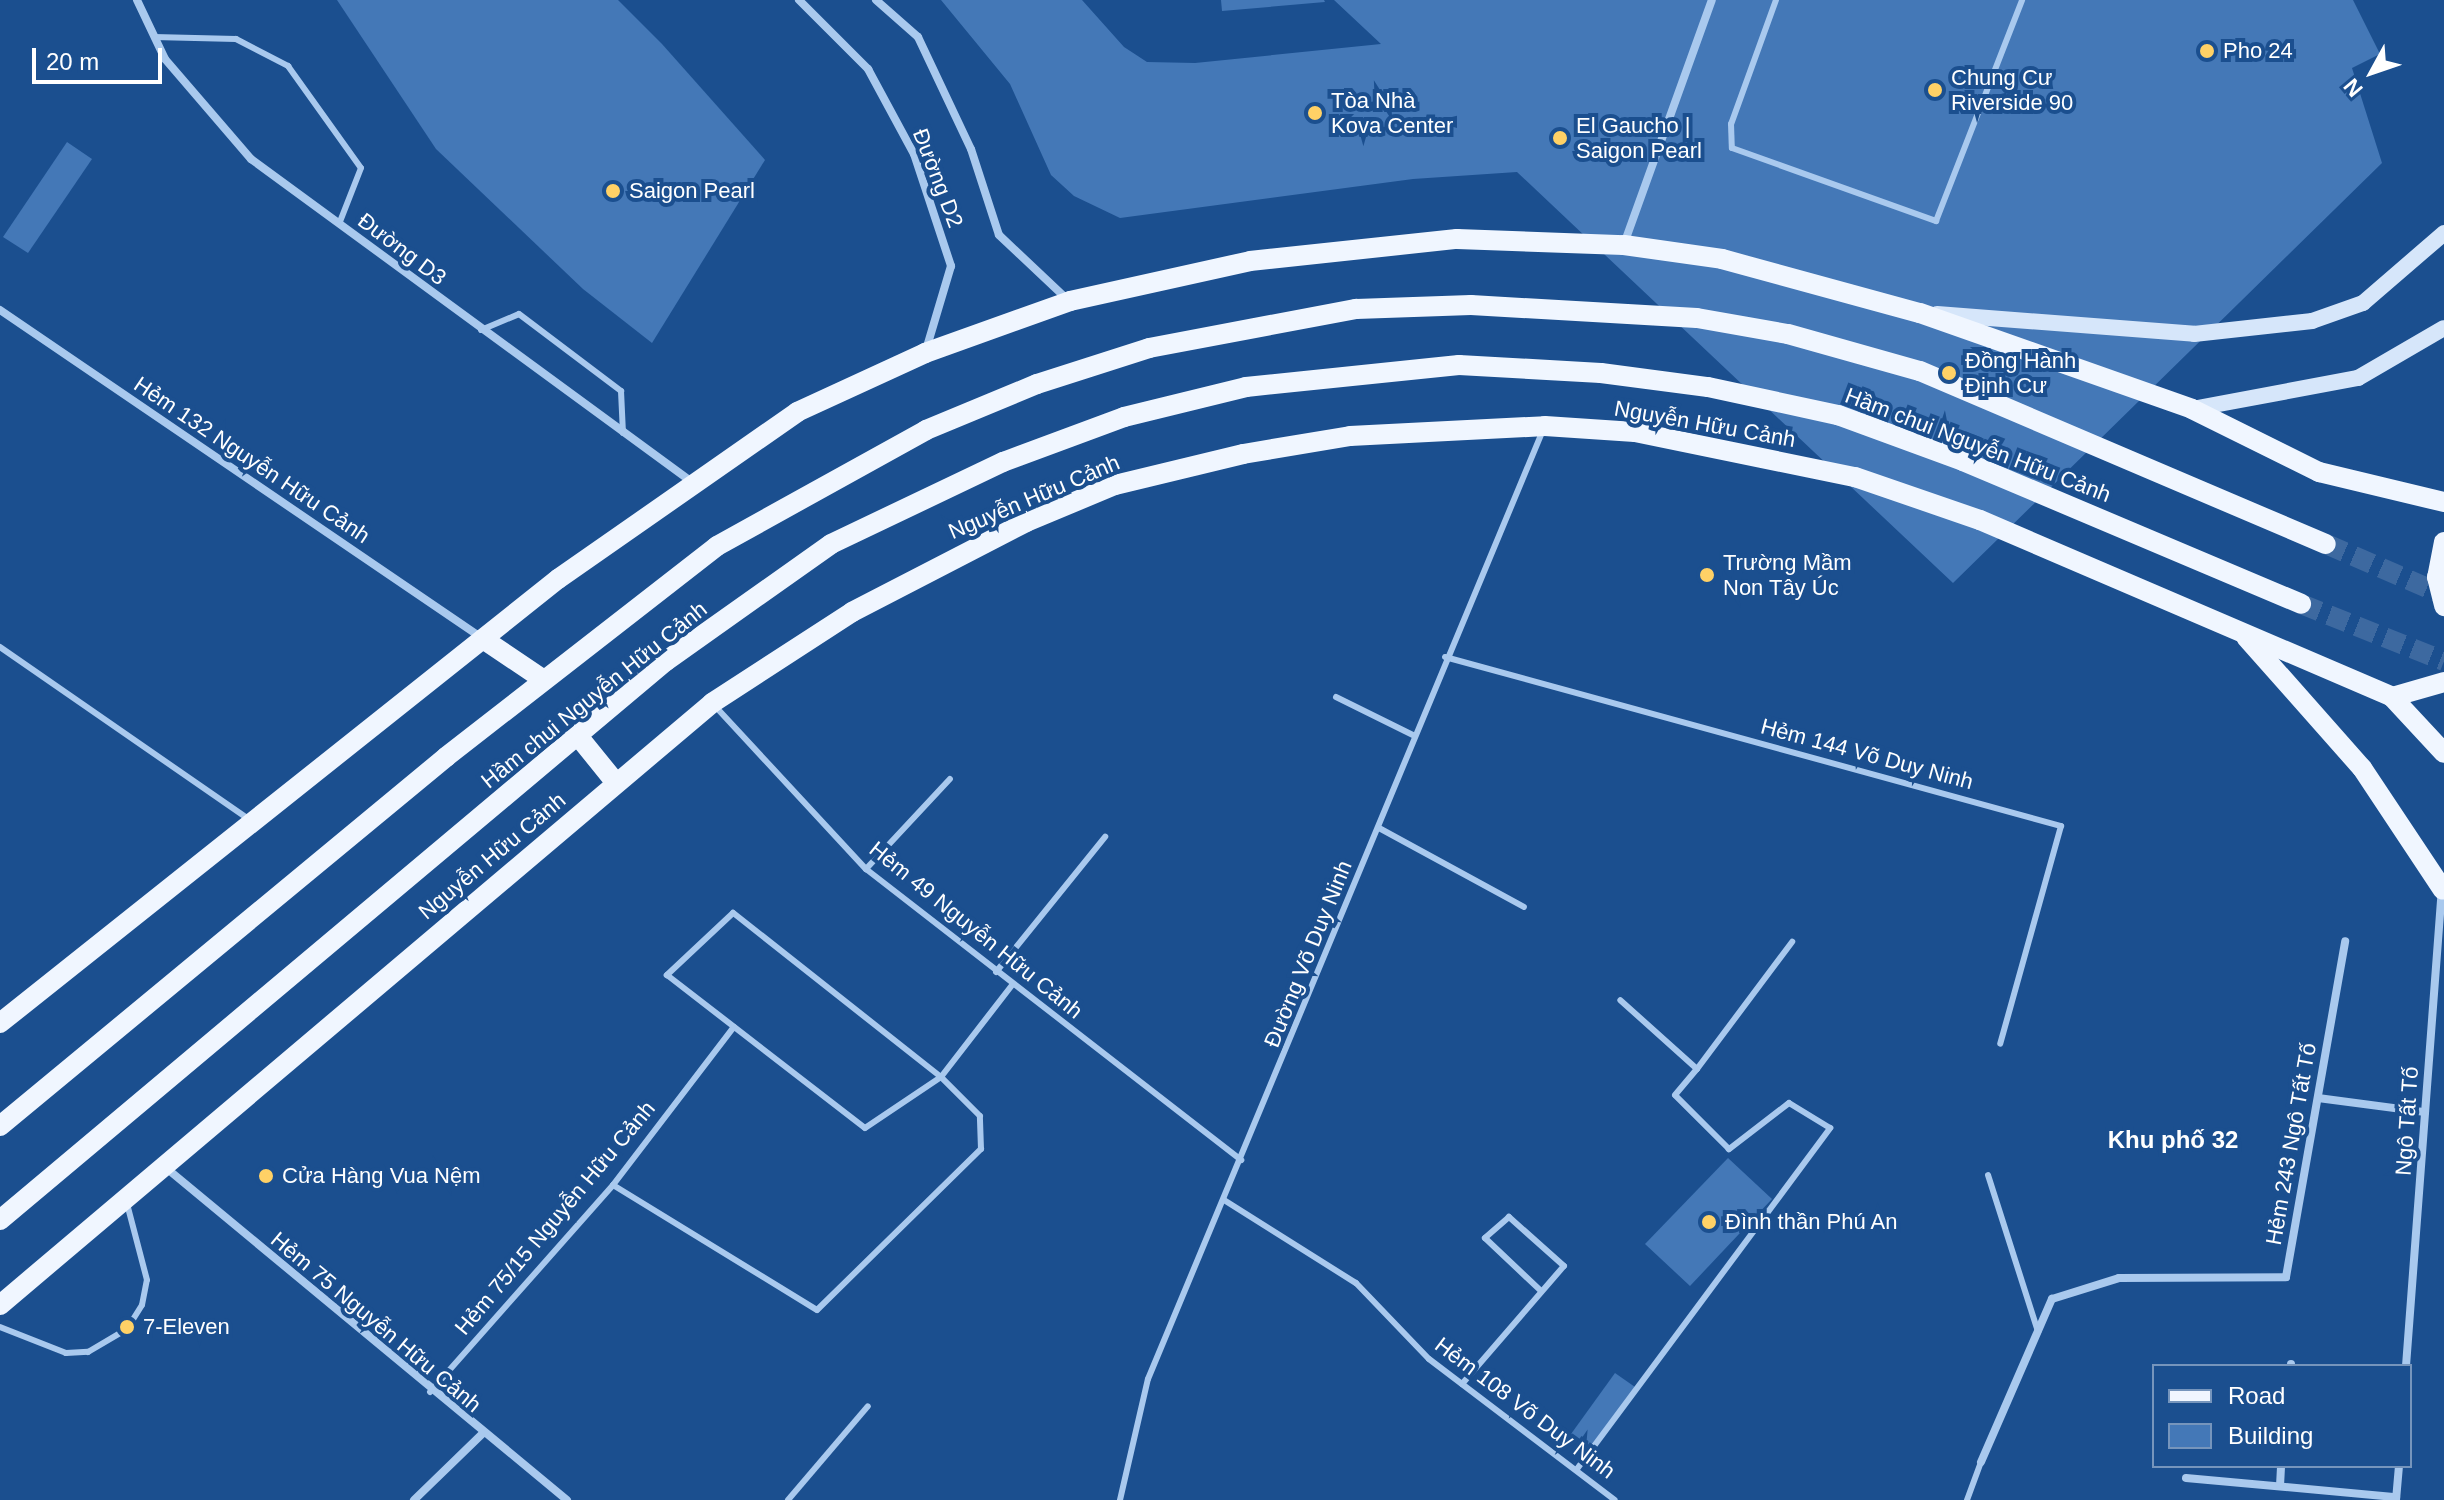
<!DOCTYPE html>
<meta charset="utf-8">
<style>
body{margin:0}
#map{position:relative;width:2444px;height:1500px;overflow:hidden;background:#1b4f8f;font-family:Helvetica,sans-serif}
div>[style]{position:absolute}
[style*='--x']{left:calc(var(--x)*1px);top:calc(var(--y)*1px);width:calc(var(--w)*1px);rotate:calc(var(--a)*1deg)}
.building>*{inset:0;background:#4478b7}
.primary-tunnel>*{height:20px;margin-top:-10px;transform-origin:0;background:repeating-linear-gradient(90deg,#3d69a0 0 20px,transparent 0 30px)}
.service>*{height:6px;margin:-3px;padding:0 3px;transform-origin:3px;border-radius:3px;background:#a9c9ee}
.minor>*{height:8px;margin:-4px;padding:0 4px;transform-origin:4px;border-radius:4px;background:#a9c9ee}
.secondary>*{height:16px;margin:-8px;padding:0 8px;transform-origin:8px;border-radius:8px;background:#d6e6fa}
.primary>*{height:20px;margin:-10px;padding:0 10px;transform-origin:10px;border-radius:10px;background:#f0f6ff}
.dots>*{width:22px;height:22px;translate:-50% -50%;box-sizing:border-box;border:4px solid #1b4f8f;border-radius:50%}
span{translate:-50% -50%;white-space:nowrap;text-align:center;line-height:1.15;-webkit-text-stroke:8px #1b4f8f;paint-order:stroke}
.poi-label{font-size:22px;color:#fff}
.left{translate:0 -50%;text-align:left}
.street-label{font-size:22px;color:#fff}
.neighbourhood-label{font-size:24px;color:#fff;font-weight:700}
.legend{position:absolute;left:2152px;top:1364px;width:260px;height:104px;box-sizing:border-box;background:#1b4f8f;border:2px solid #7695bc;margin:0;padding:10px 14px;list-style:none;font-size:24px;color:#fff}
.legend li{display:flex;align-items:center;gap:16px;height:40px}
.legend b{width:40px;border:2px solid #7695bc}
.north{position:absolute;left:2332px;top:32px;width:80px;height:80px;-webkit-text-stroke:6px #1b4f8f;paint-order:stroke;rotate:230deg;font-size:22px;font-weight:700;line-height:32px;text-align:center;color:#fff}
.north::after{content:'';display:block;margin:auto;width:28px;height:36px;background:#fff;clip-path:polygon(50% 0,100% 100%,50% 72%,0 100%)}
.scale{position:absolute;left:32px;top:48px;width:130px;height:36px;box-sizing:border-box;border:4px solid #fff;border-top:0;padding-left:10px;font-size:24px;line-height:28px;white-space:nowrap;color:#fff;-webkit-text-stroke:6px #1b4f8f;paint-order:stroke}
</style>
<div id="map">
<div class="building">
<i style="clip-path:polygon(337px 0,618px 0,662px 44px,765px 160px,652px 343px,583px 289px,436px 149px)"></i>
<i style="clip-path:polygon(941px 0,1082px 0,1124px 47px,1147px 62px,1195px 63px,1381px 44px,1334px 0,2353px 0,2380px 54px,2352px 68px,2382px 163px,1953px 583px,1517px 172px,1413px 179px,1120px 218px,1074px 196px,1051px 175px,1010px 84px)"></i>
<i style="clip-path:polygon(1221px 0,1324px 0,1325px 2px,1222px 11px)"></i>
<i style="clip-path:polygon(67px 142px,92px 159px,28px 253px,3px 237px)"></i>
<i style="clip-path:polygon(1728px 1158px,1772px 1199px,1690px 1286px,1645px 1244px)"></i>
<i style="clip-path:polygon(1615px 1373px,1635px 1387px,1591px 1449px,1571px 1434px)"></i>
</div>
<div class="primary-tunnel">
<i style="--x:2326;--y:544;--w:129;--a:23.4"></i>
<i style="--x:2301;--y:604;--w:154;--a:21.7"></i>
</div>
<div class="service">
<i style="--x:1776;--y:0;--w:132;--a:109.9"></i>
<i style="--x:1731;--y:124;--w:24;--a:88"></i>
<i style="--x:1732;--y:148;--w:217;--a:19.7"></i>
<i style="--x:1936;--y:221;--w:237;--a:-68.7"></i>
<i style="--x:154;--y:37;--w:82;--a:1.4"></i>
<i style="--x:236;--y:39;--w:59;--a:27.4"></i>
<i style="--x:288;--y:66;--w:125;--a:54.4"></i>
<i style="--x:361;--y:168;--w:60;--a:111.4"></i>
<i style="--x:481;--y:330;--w:41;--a:-22.8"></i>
<i style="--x:519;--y:314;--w:128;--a:37"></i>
<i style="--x:621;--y:391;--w:42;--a:87.3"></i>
<i style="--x:0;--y:647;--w:304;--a:34.7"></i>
<i style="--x:1445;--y:657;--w:639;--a:15.34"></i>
<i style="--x:2061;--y:826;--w:226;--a:105.6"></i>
<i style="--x:1336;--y:697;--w:88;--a:26.3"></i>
<i style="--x:714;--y:705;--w:224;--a:47.2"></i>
<i style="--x:866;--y:869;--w:475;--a:37.8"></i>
<i style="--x:1379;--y:828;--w:165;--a:28.6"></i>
<i style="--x:866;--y:869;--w:123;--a:-47"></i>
<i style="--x:996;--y:972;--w:174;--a:-51.1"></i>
<i style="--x:1697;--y:1069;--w:159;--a:-53.2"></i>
<i style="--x:1988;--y:1175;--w:165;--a:72.3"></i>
<i style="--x:613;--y:1185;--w:239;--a:31.5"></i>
<i style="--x:817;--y:1310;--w:230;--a:-44.5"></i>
<i style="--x:981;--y:1149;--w:33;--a:-92"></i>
<i style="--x:980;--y:1116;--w:55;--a:-135"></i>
<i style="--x:941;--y:1077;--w:265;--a:-141.7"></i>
<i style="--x:733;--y:913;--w:91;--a:136.8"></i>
<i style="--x:667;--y:975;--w:250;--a:37.7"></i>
<i style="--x:865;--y:1128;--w:92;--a:-33.9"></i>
<i style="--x:941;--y:1077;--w:116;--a:-52.3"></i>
<i style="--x:1224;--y:1200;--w:156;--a:32.2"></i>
<i style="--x:1356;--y:1283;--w:105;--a:46.2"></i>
<i style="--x:1429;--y:1359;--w:233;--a:37.2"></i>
<i style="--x:0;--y:1327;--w:71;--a:21.5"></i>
<i style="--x:66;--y:1353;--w:22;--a:-3"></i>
<i style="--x:88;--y:1352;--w:45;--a:-30.5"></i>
<i style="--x:127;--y:1329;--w:28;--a:-58"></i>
<i style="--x:142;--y:1305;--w:25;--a:-79"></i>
<i style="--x:147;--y:1280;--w:79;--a:-104.7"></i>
<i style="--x:1462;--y:1384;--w:156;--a:-49.2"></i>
<i style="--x:1564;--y:1266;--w:74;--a:-138.3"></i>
<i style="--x:1509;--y:1217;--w:32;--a:139"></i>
<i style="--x:1485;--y:1238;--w:77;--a:43.4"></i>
<i style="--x:430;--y:1392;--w:276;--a:-48.5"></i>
<i style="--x:613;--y:1185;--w:199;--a:-52.6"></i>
<i style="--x:1577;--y:1469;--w:425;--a:-53.4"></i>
<i style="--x:1830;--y:1128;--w:48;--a:-148.6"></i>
<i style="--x:1789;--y:1103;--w:76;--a:142.5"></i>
<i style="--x:1729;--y:1149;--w:76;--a:-135"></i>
<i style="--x:1675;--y:1095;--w:34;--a:-50"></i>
<i style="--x:1697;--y:1069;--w:103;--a:-138.1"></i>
<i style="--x:788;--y:1500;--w:123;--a:-49.6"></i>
<i style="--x:1120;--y:1500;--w:124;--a:-77"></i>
<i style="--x:1148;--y:1379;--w:1028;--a:-67.4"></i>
<i style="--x:1967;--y:1500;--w:40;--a:-69.8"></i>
</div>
<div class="minor">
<i style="--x:137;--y:0;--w:65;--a:64.6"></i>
<i style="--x:165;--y:59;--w:132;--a:49.3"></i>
<i style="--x:251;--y:159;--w:547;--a:36.22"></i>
<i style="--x:799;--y:0;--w:98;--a:45"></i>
<i style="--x:868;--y:69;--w:97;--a:61.6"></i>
<i style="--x:914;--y:154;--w:118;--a:71.7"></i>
<i style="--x:951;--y:266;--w:88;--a:106.6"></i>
<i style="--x:876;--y:0;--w:56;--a:41.4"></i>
<i style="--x:918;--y:37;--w:124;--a:64.7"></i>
<i style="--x:971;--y:149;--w:90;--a:72"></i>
<i style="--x:999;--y:235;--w:96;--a:43.3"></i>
<i style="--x:1624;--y:244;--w:259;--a:-70.2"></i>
<i style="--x:0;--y:310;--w:583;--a:34.24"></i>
<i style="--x:2318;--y:1098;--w:108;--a:7.5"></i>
<i style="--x:165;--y:1167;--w:522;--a:39.64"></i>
<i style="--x:2291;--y:1366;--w:2;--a:-90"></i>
<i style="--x:2406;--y:1366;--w:475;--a:-85.7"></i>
<i style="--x:1981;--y:1462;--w:178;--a:-66.5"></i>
<i style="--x:2052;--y:1299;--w:70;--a:-17.4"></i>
<i style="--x:2119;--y:1278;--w:167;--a:-0.3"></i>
<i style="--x:2286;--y:1277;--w:341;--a:-80"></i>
<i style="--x:2186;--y:1478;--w:211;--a:5.2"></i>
<i style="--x:2280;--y:1486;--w:20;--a:-87"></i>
<i style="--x:414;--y:1500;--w:95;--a:-44.1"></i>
<i style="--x:2396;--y:1500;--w:34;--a:-85"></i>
</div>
<div class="secondary">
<i style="--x:1937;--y:314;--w:258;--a:4.4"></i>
<i style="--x:2194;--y:334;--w:119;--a:-6.3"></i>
<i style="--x:2312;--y:321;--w:54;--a:-19.4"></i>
<i style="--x:2363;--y:303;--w:107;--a:-40.8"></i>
<i style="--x:2192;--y:409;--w:169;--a:-10.6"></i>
<i style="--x:2358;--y:378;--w:99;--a:-30.2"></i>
</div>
<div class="primary">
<i style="--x:2444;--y:542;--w:36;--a:101"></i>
<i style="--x:2437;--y:577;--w:30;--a:76"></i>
<i style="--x:2246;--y:637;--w:175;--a:48.5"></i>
<i style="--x:2362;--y:768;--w:146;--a:56.4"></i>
<i style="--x:483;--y:639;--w:73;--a:33.9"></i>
<i style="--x:2392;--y:697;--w:54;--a:-16.1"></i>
<i style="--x:578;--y:736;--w:60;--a:51"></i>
<i style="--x:0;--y:1023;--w:713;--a:-38.51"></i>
<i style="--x:558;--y:579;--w:292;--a:-34.9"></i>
<i style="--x:797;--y:412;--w:141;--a:-24.7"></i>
<i style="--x:925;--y:353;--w:154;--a:-19.7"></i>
<i style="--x:1070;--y:301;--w:184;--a:-12.5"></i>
<i style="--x:1250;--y:261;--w:208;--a:-6.1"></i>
<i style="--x:1457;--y:239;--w:167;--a:2.1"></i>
<i style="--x:1624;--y:245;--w:99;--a:8.1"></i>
<i style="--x:1722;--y:259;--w:205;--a:15.3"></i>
<i style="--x:1920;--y:313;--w:288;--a:19.4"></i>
<i style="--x:2192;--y:409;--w:142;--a:26.4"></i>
<i style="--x:2319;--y:472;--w:129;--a:13.5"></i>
<i style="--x:0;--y:1126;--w:579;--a:-39.6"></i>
<i style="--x:446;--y:757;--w:343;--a:-37.9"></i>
<i style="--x:717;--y:546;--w:239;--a:-29"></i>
<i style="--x:926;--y:430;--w:120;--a:-22.5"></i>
<i style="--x:1037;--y:384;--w:118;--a:-17.8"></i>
<i style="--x:1149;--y:348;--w:211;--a:-10.7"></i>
<i style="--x:1356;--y:309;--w:115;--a:-2"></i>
<i style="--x:1471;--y:305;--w:226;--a:3.3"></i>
<i style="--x:1697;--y:318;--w:92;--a:10"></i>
<i style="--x:1788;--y:334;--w:137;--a:15.7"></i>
<i style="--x:1920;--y:371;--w:441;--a:23.1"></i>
<i style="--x:0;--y:1220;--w:870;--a:-40.01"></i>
<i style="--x:666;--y:661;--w:202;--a:-35.3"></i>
<i style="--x:831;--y:544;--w:191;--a:-25.5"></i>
<i style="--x:1003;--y:462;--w:129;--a:-20.4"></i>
<i style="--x:1124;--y:417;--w:126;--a:-13.8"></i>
<i style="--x:1246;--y:387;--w:214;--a:-5.9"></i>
<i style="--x:1459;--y:365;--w:142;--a:3.2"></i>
<i style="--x:1601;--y:373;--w:108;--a:7.5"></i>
<i style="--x:1708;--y:387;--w:133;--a:12.2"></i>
<i style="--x:1838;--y:415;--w:133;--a:20.2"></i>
<i style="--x:1963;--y:461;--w:367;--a:22.9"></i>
<i style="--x:0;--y:1305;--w:932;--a:-40.21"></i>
<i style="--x:712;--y:703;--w:167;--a:-33"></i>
<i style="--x:852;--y:612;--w:196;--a:-27.3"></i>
<i style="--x:1026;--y:522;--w:96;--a:-22.6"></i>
<i style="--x:1115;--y:485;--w:132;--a:-13.6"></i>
<i style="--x:1243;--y:454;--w:109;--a:-9.5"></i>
<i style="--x:1350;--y:436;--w:195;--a:-2.9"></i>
<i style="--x:1545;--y:426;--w:90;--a:3.8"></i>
<i style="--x:1635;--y:432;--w:225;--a:11.6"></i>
<i style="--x:1855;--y:477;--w:132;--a:19"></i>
<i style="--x:1980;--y:520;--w:448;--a:23.2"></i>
<i style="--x:2392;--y:697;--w:76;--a:47.1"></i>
</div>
<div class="dots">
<i style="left:2207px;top:51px;background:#ffd166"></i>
<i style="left:1935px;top:90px;background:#ffd166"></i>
<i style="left:1315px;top:113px;background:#ffd166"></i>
<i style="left:1560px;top:138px;background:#ffd166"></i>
<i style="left:613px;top:191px;background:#ffd166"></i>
<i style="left:1949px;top:373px;background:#ffd166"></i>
<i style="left:1707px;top:575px;background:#ffd166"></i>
<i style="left:266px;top:1176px;background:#ffd166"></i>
<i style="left:1709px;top:1222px;background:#ffd166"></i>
<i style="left:127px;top:1327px;background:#ffd166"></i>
</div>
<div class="poi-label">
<span class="left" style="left:2223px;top:51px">Pho 24</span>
<span class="left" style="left:1951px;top:90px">Chung Cư<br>Riverside 90</span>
<span class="left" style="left:1331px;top:113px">Tòa Nhà<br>Kova Center</span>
<span class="left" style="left:1576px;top:138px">El Gaucho |<br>Saigon Pearl</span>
<span class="left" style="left:629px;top:191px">Saigon Pearl</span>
<span class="left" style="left:1965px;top:373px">Đồng Hành<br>Định Cư</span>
<span class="left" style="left:1723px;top:575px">Trường Mầm<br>Non Tây Úc</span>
<span class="left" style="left:282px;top:1176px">Cửa Hàng Vua Nệm</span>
<span class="left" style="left:1725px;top:1222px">Đình thần Phú An</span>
<span class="left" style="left:143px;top:1327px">7-Eleven</span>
</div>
<div class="street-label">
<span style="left:938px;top:178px;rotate:69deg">Đường D2</span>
<span style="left:402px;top:249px;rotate:37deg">Đường D3</span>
<span style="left:1705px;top:424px;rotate:10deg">Nguyễn Hữu Cảnh</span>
<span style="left:1978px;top:445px;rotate:21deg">Hầm chui Nguyễn Hữu Cảnh</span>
<span style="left:252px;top:460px;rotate:34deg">Hẻm 132 Nguyễn Hữu Cảnh</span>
<span style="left:1034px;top:497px;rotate:-23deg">Nguyễn Hữu Cảnh</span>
<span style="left:594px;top:695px;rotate:-39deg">Hầm chui Nguyễn Hữu Cảnh</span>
<span style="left:1867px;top:754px;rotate:15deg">Hẻm 144 Võ Duy Ninh</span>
<span style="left:492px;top:856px;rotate:-40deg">Nguyễn Hữu Cảnh</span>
<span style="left:976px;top:930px;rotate:39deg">Hẻm 49 Nguyễn Hữu Cảnh</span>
<span style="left:1308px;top:954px;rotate:-68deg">Đường Võ Duy Ninh</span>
<span style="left:2407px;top:1121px;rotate:-86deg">Ngô Tất Tố</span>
<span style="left:2291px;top:1144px;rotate:-80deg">Hẻm 243 Ngô Tất Tố</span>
<span style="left:555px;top:1218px;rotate:-50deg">Hẻm 75/15 Nguyễn Hữu Cảnh</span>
<span style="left:376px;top:1322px;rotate:40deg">Hẻm 75 Nguyễn Hữu Cảnh</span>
<span style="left:1525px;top:1408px;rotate:37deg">Hẻm 108 Võ Duy Ninh</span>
</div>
<div class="neighbourhood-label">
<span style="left:2173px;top:1140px">Khu phố 32</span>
</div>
<ul class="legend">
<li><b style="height:10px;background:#f0f6ff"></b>Road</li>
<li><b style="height:22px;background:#4478b7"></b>Building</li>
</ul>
<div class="north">N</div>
<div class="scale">20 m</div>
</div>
